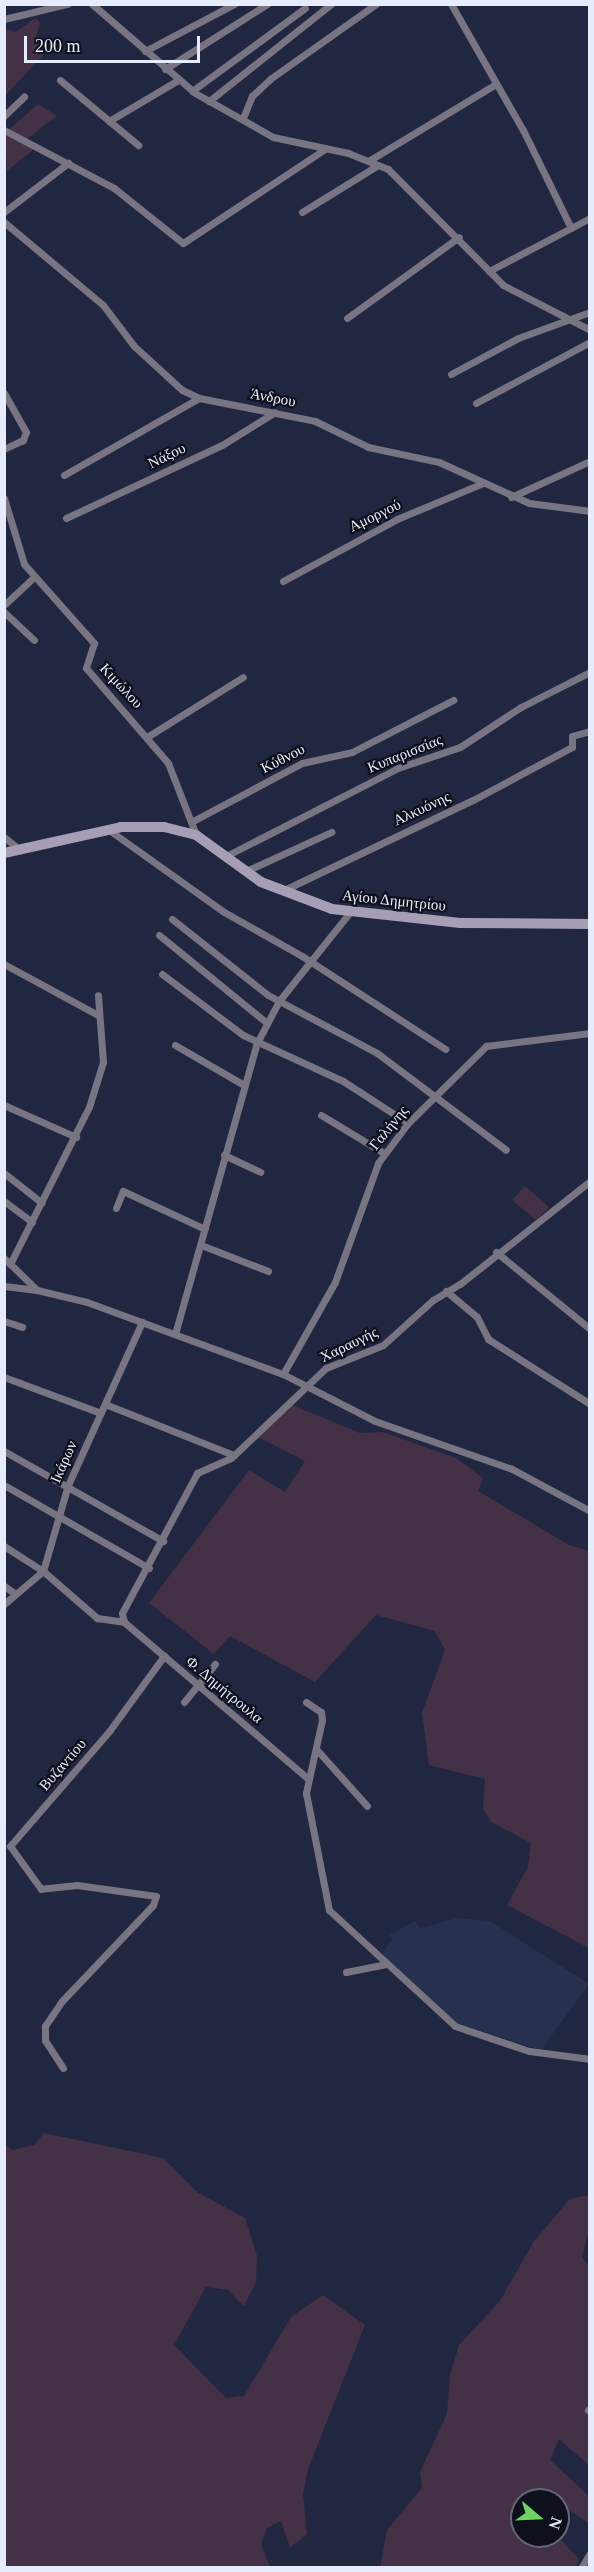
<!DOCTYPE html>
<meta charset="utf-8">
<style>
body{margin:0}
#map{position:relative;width:594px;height:2572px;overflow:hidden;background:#212740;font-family:Georgia,serif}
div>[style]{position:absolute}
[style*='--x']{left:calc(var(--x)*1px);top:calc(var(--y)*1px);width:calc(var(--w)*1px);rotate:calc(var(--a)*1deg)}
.built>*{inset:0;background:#28304f}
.green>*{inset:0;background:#443145}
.street>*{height:7px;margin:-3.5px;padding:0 3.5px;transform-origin:3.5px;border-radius:3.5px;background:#787481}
.secondary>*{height:10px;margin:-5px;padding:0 5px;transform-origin:5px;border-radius:5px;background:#a59eb4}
span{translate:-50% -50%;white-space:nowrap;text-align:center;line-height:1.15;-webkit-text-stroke:4.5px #0e111c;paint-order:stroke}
.street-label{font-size:15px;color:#e7ecfd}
.frame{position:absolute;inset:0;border:6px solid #e7ecfd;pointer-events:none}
.north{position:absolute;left:510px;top:2488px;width:60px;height:60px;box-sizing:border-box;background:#0e111c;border:2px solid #656976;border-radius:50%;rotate:109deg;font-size:16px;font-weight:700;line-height:24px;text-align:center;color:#e7ecfd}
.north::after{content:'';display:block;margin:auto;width:21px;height:27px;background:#6ed360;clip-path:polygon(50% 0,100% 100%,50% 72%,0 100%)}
.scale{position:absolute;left:24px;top:36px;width:176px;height:27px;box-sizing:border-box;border:3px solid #e7ecfd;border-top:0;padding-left:8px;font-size:18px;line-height:21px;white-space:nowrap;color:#e7ecfd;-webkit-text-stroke:4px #0e111c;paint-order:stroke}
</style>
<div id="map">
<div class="built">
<i style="clip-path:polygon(458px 1918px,490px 1921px,589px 1984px,541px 2050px,456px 2023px,380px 1957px,392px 1939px,389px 1935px,415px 1921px,420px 1928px)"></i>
</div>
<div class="green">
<i style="clip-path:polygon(36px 18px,40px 23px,36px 36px,47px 51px,5px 96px,5px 28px,15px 32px)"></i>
<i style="clip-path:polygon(38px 104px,57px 116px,25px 140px,38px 146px,7px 171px,5px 133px)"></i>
<i style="clip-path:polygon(525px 1186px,549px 1207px,536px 1220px,512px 1200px)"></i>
<i style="clip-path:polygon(292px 1405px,360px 1433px,383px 1432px,456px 1458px,483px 1478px,478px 1491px,569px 1545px,589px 1551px,589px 1948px,507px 1905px,528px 1867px,531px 1843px,491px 1822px,483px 1809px,485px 1779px,429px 1765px,422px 1713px,445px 1650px,435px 1631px,376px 1615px,315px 1682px,230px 1636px,214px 1654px,149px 1603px,249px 1470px,285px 1492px,305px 1461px,256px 1436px)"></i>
<i style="clip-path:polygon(44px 2133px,163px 2158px,197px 2192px,245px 2218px,257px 2256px,256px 2282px,244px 2306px,228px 2290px,206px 2287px,174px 2345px,226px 2398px,244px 2396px,291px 2317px,323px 2295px,365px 2325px,308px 2469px,303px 2494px,307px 2534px,290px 2548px,281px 2521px,267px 2528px,261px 2544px,270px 2567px,5px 2567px,5px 2145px,12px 2150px,34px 2145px)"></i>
<i style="clip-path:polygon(589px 2195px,589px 2230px,582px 2257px,590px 2268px,589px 2465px,559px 2439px,550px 2460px,589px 2496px,589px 2523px,563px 2506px,558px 2525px,558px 2500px,522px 2500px,522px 2536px,557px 2536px,579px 2559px,576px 2567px,380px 2568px,387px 2530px,422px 2488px,420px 2472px,447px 2414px,450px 2375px,459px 2345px,500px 2301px,534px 2241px,570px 2199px)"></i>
</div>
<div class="street">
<i style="--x:92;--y:4;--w:136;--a:40.8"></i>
<i style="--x:195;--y:93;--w:90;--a:29.4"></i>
<i style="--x:273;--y:137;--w:77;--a:12"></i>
<i style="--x:348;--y:153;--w:43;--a:21.8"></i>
<i style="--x:388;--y:169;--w:163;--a:45.2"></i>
<i style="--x:503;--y:285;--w:98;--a:27.3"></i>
<i style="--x:451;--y:4;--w:145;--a:60.3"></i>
<i style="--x:523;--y:130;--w:109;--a:63.9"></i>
<i style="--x:4;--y:19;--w:65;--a:-13.4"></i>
<i style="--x:145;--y:51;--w:101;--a:-27.8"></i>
<i style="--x:165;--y:69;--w:121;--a:-32.5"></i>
<i style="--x:60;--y:80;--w:102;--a:39.8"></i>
<i style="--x:192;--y:91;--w:140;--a:-36.3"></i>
<i style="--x:209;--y:101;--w:156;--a:-38.5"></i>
<i style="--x:4;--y:116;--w:28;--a:-44"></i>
<i style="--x:243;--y:118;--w:24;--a:-68"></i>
<i style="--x:252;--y:96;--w:25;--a:-43"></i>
<i style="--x:270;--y:79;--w:130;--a:-35.3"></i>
<i style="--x:109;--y:121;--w:80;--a:-30.7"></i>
<i style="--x:4;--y:130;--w:124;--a:27.8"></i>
<i style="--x:114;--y:188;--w:88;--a:38.6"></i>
<i style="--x:183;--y:243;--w:170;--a:-33.5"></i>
<i style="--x:370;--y:160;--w:147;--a:-31.1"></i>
<i style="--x:4;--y:212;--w:81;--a:-37.4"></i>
<i style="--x:302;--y:212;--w:89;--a:-31.7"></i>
<i style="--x:4;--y:222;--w:129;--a:40"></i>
<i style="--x:103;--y:305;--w:51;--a:52.9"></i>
<i style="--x:134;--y:346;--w:65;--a:42.5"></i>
<i style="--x:182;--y:390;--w:19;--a:25"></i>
<i style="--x:199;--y:398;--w:118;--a:11.2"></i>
<i style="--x:315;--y:421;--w:59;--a:26.1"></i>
<i style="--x:368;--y:447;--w:73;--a:11.9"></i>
<i style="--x:439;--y:462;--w:99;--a:24.5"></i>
<i style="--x:529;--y:503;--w:62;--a:7.5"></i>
<i style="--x:489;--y:271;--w:114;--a:-27.7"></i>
<i style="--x:347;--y:318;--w:138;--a:-35.9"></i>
<i style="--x:451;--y:374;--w:76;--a:-28.2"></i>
<i style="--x:518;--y:338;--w:77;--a:-19.9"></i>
<i style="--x:4;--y:393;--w:45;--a:60.6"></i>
<i style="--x:26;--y:432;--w:9;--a:111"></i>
<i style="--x:23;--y:440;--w:21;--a:155"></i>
<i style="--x:476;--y:403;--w:129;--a:-28.2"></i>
<i style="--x:64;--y:475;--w:155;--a:-29.7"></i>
<i style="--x:511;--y:497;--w:87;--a:-24.5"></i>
<i style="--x:4;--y:498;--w:69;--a:73.1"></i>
<i style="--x:24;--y:564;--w:106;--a:48.5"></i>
<i style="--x:94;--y:643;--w:26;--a:108"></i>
<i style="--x:86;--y:668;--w:125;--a:49.2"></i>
<i style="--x:168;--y:763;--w:77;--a:68.7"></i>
<i style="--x:66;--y:518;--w:172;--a:-25.1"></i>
<i style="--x:222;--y:445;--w:62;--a:-31.9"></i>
<i style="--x:283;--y:581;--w:130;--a:-28.5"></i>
<i style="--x:397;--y:519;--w:93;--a:-22.7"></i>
<i style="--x:4;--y:605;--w:41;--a:-43"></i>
<i style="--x:4;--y:612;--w:41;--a:43"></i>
<i style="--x:147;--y:737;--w:113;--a:-32"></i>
<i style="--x:193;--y:821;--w:123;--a:-28"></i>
<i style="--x:302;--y:763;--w:51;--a:-12.4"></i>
<i style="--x:352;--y:752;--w:114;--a:-27.2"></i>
<i style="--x:109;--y:830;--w:141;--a:35.5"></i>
<i style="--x:224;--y:912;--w:90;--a:29.4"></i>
<i style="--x:302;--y:956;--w:171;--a:33"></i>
<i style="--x:4;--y:837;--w:21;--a:39"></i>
<i style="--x:228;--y:855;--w:191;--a:-27.1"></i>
<i style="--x:398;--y:768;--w:65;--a:-18.7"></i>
<i style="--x:460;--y:747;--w:73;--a:-33.3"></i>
<i style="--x:521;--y:707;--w:77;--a:-26.9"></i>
<i style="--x:246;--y:871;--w:94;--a:-24.6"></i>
<i style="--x:284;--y:890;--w:209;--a:-25.5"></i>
<i style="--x:473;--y:800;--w:112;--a:-28.2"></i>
<i style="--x:572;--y:747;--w:11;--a:-90"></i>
<i style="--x:572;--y:736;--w:19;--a:-16"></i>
<i style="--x:172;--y:919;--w:122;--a:38.4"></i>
<i style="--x:268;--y:995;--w:123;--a:28"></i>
<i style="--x:377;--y:1053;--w:161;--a:36.9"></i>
<i style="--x:159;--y:935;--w:139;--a:39.2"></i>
<i style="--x:4;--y:964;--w:107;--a:28.5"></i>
<i style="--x:162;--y:974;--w:101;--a:37"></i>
<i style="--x:243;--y:1035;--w:110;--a:24.7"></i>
<i style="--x:343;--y:1081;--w:77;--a:32.9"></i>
<i style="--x:175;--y:1045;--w:80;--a:30.1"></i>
<i style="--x:4;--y:1105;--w:79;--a:24"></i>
<i style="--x:321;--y:1115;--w:74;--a:31.1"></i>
<i style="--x:224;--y:1155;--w:40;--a:25"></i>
<i style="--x:4;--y:1173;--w:48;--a:38.3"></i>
<i style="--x:4;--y:1201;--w:35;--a:37"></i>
<i style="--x:116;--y:1208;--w:18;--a:-68"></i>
<i style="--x:123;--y:1191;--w:90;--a:24.9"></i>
<i style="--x:201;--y:1245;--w:72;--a:21.2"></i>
<i style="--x:496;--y:1252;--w:122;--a:39.3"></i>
<i style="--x:4;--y:1258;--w:46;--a:44.1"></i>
<i style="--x:37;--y:1290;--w:51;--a:13.5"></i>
<i style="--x:87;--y:1302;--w:209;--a:20.2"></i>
<i style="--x:283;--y:1374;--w:103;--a:27.1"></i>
<i style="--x:375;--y:1421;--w:145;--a:19.3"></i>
<i style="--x:512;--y:1469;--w:89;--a:28.3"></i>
<i style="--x:10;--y:1264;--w:176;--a:-63.3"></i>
<i style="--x:89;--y:1107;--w:47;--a:-72.7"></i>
<i style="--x:103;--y:1062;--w:67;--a:-94.3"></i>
<i style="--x:4;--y:1286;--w:33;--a:7"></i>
<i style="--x:446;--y:1291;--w:40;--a:40"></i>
<i style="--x:477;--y:1317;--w:25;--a:63"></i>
<i style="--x:488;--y:1339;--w:121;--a:32.5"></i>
<i style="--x:4;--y:1321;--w:19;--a:18"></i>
<i style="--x:175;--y:1334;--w:302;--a:-74.3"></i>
<i style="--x:257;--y:1043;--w:47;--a:-62.4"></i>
<i style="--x:279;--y:1001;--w:114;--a:-51.4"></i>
<i style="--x:283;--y:1374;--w:106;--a:-60.5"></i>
<i style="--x:335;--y:1282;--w:127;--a:-70.1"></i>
<i style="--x:378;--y:1163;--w:50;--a:-53.1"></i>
<i style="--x:408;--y:1123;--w:110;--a:-44.6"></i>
<i style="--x:486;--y:1046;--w:105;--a:-7.1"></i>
<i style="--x:4;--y:1377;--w:103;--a:20.4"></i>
<i style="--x:105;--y:1404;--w:139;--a:21.6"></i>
<i style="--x:4;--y:1451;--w:183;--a:29.5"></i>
<i style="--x:4;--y:1485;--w:167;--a:29.8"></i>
<i style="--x:4;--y:1546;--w:46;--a:32.7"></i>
<i style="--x:43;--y:1571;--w:72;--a:41"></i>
<i style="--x:97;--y:1618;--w:27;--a:8"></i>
<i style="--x:4;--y:1586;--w:14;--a:34"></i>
<i style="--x:4;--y:1604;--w:51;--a:-40.2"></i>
<i style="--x:43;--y:1571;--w:90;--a:-73.8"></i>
<i style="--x:68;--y:1485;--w:179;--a:-65.6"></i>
<i style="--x:124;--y:1622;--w:9;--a:-103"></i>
<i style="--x:122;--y:1613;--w:159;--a:-61.8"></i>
<i style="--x:197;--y:1473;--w:37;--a:-24"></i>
<i style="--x:231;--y:1458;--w:131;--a:-43.5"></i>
<i style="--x:326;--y:1368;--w:61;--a:-22"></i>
<i style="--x:383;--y:1345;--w:67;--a:-42"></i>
<i style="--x:433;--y:1300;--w:31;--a:-31"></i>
<i style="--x:460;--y:1284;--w:166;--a:-38.4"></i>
<i style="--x:124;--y:1622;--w:240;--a:40.4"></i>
<i style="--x:184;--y:1702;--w:49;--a:-50.8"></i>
<i style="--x:306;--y:1702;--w:18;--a:34"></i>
<i style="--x:321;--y:1712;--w:8;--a:83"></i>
<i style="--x:322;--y:1720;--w:75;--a:102.4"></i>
<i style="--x:306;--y:1793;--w:119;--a:78.9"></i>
<i style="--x:329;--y:1910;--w:171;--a:42.6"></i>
<i style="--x:455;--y:2026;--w:78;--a:18.7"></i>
<i style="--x:529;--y:2051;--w:62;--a:7.5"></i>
<i style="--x:317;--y:1750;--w:75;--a:48.2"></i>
<i style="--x:346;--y:1972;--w:41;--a:-11.3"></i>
<i style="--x:63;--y:2068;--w:33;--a:-123"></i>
<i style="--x:45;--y:2040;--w:14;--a:-90"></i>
<i style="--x:45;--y:2026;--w:30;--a:-56"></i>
<i style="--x:62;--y:2001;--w:132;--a:-46.5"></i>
<i style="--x:153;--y:1905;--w:9;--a:-72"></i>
<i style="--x:156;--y:1896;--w:80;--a:-172.1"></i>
<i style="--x:77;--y:1885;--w:36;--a:174"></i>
<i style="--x:41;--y:1889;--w:53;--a:-125.8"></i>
<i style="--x:10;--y:1846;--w:153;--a:-49.2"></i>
<i style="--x:110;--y:1730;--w:92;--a:-53.9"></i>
<i style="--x:588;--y:2410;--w:3;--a:-45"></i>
<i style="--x:581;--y:2568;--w:17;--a:-59"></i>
</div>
<div class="secondary">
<i style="--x:4;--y:853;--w:120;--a:-12.5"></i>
<i style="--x:121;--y:827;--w:43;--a:0"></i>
<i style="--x:164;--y:827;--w:33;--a:14"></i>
<i style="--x:196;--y:835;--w:80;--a:35.9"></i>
<i style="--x:261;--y:882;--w:76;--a:20.8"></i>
<i style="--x:332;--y:909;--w:129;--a:6.2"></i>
<i style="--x:460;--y:923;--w:130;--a:0.4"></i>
</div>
<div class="street-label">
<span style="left:273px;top:398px;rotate:11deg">Άνδρου</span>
<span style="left:167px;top:456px;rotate:-26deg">Νάξου</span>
<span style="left:375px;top:516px;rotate:-26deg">Αμοργού</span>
<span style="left:121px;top:686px;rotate:47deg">Κιμώλου</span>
<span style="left:405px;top:754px;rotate:-22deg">Κυπαρισσίας</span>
<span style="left:283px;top:759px;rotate:-27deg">Κύθνου</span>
<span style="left:422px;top:809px;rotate:-25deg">Αλκυόνης</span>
<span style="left:394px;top:901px;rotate:6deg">Αγίου Δημητρίου</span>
<span style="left:389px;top:1128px;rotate:-51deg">Γαλήνης</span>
<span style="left:349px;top:1345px;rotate:-26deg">Χαραυγής</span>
<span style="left:64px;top:1462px;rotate:-66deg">Ικάρων</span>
<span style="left:224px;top:1690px;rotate:40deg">Φ. Δημήτρουλα</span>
<span style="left:63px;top:1765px;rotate:-49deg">Βυζαντίου</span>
</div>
<div class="frame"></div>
<div class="north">N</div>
<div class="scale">200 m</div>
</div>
